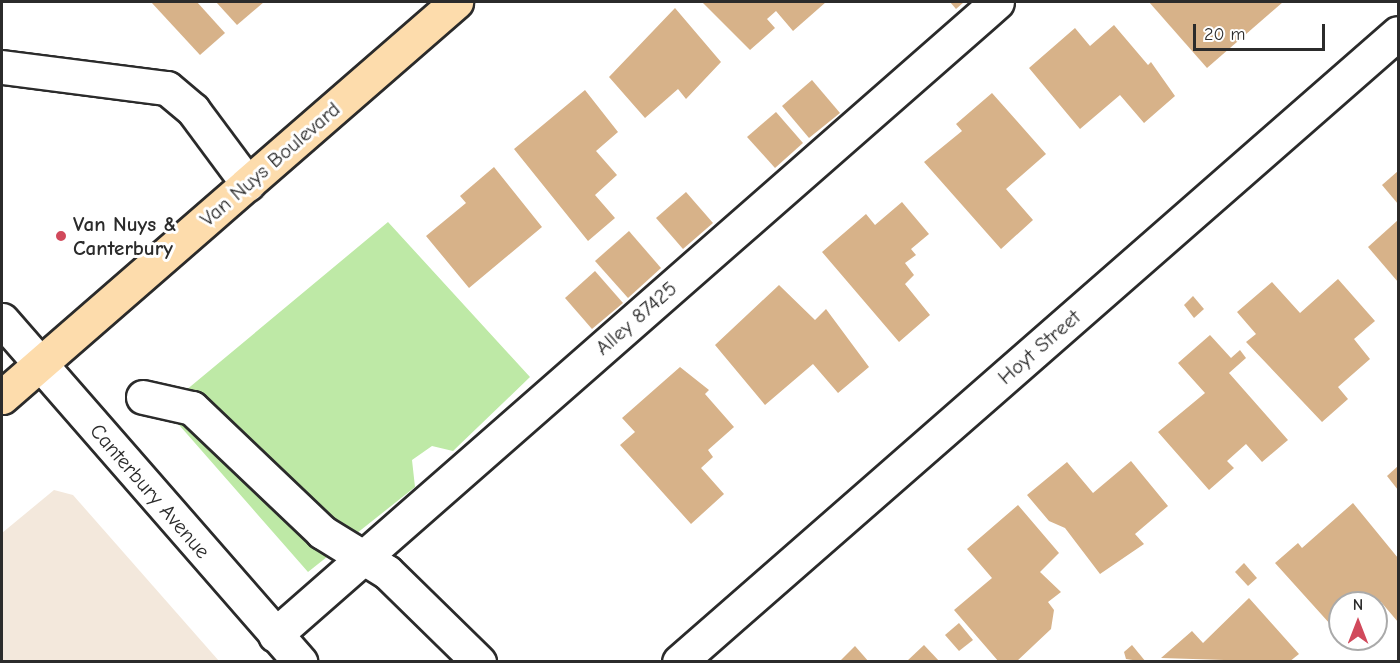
<!DOCTYPE html>
<style>
body{margin:0}
#map{position:relative;width:1400px;height:663px;overflow:hidden;background:#fff;font-family:"Comic Neue",sans-serif}
div>[style]{position:absolute}
[style*='--x']{left:calc(var(--x)*1px);top:calc(var(--y)*1px);width:calc(var(--w)*1px);rotate:calc(var(--a)*1deg)}
.built>*{inset:0;background:#f3e8dc}
.green>*{inset:0;background:#bee9a6}
.building>*{inset:0;background:#d7b289}
.roads{filter:drop-shadow(2px 0 #2b2b2b) drop-shadow(-2px 0 #2b2b2b) drop-shadow(0 2px #2b2b2b) drop-shadow(0 -2px #2b2b2b)}
.minor>*{height:33px;margin:-16.5px;padding:0 16.5px;transform-origin:16.5px;border-radius:16.5px;background:#fff}
.major>*{height:33px;margin:-16.5px;padding:0 16.5px;transform-origin:16.5px;border-radius:16.5px;background:#fddcac}
.dots>*{width:16px;height:16px;translate:-50% -50%;box-sizing:border-box;border:3px solid #fff;border-radius:50%}
span{translate:-50% -50%;white-space:nowrap;text-align:center;line-height:1.15;-webkit-text-stroke:6px #fff;paint-order:stroke}
.street-label{font-size:21px;color:#2b2b2b}
.poi-label{font-size:21px;color:#2b2b2b;font-weight:700}
.left{translate:0 -50%;text-align:left}
.frame{position:absolute;inset:0;border:3px solid #2b2b2b;pointer-events:none}
.north{position:absolute;left:1328px;top:591px;width:60px;height:60px;box-sizing:border-box;background:#fff;border:2px solid #aaa;border-radius:50%;rotate:0deg;font-size:16px;font-weight:700;line-height:24px;text-align:center;color:#2b2b2b}
.north::after{content:'';display:block;margin:auto;width:21px;height:27px;background:#d1495b;clip-path:polygon(50% 0,100% 100%,50% 72%,0 100%)}
.scale{position:absolute;left:1193px;top:24px;width:132px;height:27px;box-sizing:border-box;border:3px solid #2b2b2b;border-top:0;padding-left:8px;font-size:18px;line-height:21px;white-space:nowrap;color:#2b2b2b;-webkit-text-stroke:4px #fff;paint-order:stroke}
</style>
<div id="map">
<div class="built">
<i style="clip-path:polygon(54px 490px,73px 495px,219px 661px,2px 661px,2px 533px)"></i>
</div>
<div class="green">
<i style="clip-path:polygon(388px 222px,530px 377px,453px 451px,432px 446px,412px 460px,415px 487px,308px 572px,173px 418px,185px 391px)"></i>
</div>
<div class="building">
<i style="clip-path:polygon(151px 2px,197px 2px,225px 33px,200px 55px)"></i>
<i style="clip-path:polygon(216px 2px,264px 2px,237px 25px)"></i>
<i style="clip-path:polygon(702px 2px,826px 2px,793px 31px,776px 11px,767px 19px,775px 28px,750px 50px)"></i>
<i style="clip-path:polygon(950px 2px,964px 2px,956px 9px)"></i>
<i style="clip-path:polygon(1149px 2px,1283px 2px,1207px 68px)"></i>
<i style="clip-path:polygon(675px 8px,721px 62px,686px 99px,678px 89px,645px 118px,609px 77px)"></i>
<i style="clip-path:polygon(1114px 25px,1148px 65px,1151px 62px,1175px 96px,1144px 123px,1120px 95px,1080px 129px,1029px 68px,1075px 28px,1090px 46px)"></i>
<i style="clip-path:polygon(812px 80px,840px 113px,809px 138px,782px 106px)"></i>
<i style="clip-path:polygon(585px 90px,618px 132px,596px 151px,617px 175px,595px 195px,615px 218px,588px 241px,514px 149px)"></i>
<i style="clip-path:polygon(992px 93px,1046px 154px,1006px 189px,1033px 220px,1001px 249px,924px 162px,962px 131px,956px 124px)"></i>
<i style="clip-path:polygon(776px 112px,803px 143px,775px 168px,747px 137px)"></i>
<i style="clip-path:polygon(494px 167px,542px 227px,469px 288px,426px 236px,466px 203px,460px 196px)"></i>
<i style="clip-path:polygon(1398px 171px,1398px 204px,1382px 185px)"></i>
<i style="clip-path:polygon(686px 192px,713px 223px,683px 249px,656px 218px)"></i>
<i style="clip-path:polygon(902px 202px,929px 234px,911px 249px,916px 255px,905px 263px,914px 275px,905px 284px,930px 315px,899px 342px,822px 252px,866px 214px,875px 225px)"></i>
<i style="clip-path:polygon(1398px 220px,1398px 282px,1368px 247px)"></i>
<i style="clip-path:polygon(629px 231px,661px 268px,628px 298px,595px 261px)"></i>
<i style="clip-path:polygon(595px 271px,623px 303px,592px 329px,565px 298px)"></i>
<i style="clip-path:polygon(1338px 279px,1375px 321px,1354px 339px,1370px 359px,1338px 387px,1348px 399px,1322px 422px,1246px 342px,1256px 334px,1237px 312px,1272px 282px,1300px 313px)"></i>
<i style="clip-path:polygon(779px 285px,815px 320px,826px 309px,869px 367px,838px 393px,813px 364px,765px 405px,715px 345px)"></i>
<i style="clip-path:polygon(1193px 296px,1204px 309px,1194px 318px,1184px 305px)"></i>
<i style="clip-path:polygon(1210px 335px,1231px 358px,1240px 350px,1246px 358px,1229px 373px,1288px 440px,1262px 462px,1246px 444px,1227px 461px,1234px 468px,1209px 490px,1158px 432px,1205px 393px,1178px 363px)"></i>
<i style="clip-path:polygon(680px 367px,709px 390px,705px 394px,734px 427px,708px 450px,713px 457px,701px 468px,724px 494px,691px 524px,620px 445px,635px 432px,622px 418px)"></i>
<i style="clip-path:polygon(1131px 461px,1168px 506px,1135px 534px,1144px 544px,1100px 574px,1065px 528px,1049px 521px,1027px 495px,1067px 462px,1093px 493px)"></i>
<i style="clip-path:polygon(1398px 466px,1398px 490px,1387px 476px)"></i>
<i style="clip-path:polygon(1353px 503px,1398px 558px,1398px 622px,1381px 602px,1376px 607px,1340px 603px,1340px 635px,1275px 563px,1298px 543px,1302px 548px)"></i>
<i style="clip-path:polygon(1018px 505px,1059px 553px,1040px 572px,1061px 592px,1048px 602px,1054px 610px,1051px 629px,1016px 662px,999px 662px,954px 610px,992px 578px,967px 549px)"></i>
<i style="clip-path:polygon(1244px 563px,1257px 578px,1248px 586px,1235px 572px)"></i>
<i style="clip-path:polygon(1249px 598px,1299px 654px,1289px 662px,1161px 658px,1192px 631px,1203px 643px)"></i>
<i style="clip-path:polygon(959px 623px,973px 640px,959px 651px,945px 635px)"></i>
<i style="clip-path:polygon(924px 645px,940px 662px,906px 662px)"></i>
<i style="clip-path:polygon(1132px 645px,1146px 662px,1126px 659px,1124px 652px)"></i>
<i style="clip-path:polygon(855px 646px,869px 662px,839px 662px)"></i>
</div>
<div class="roads">
<div class="minor">
<i style="--x:2;--y:67;--w:166;--a:7.3"></i>
<i style="--x:167;--y:88;--w:34;--a:40"></i>
<i style="--x:193;--y:110;--w:92;--a:53.4"></i>
<i style="--x:2;--y:320;--w:454;--a:48.9"></i>
<i style="--x:143;--y:397;--w:50;--a:12.7"></i>
<i style="--x:192;--y:408;--w:180;--a:43.6"></i>
<i style="--x:322;--y:532;--w:76;--a:31.6"></i>
<i style="--x:387;--y:572;--w:129;--a:44.4"></i>
<i style="--x:275;--y:635;--w:960;--a:-41.24"></i>
<i style="--x:679;--y:662;--w:955;--a:-41.18"></i>
</div>
<div class="major">
<i style="--x:2;--y:397;--w:602;--a:-41.02"></i>
</div>
</div>
<div class="dots">
<i style="left:61px;top:236px;background:#d1495b"></i>
</div>
<div class="street-label">
<span style="left:270px;top:164px;rotate:-41deg">Van Nuys Boulevard</span>
<span style="left:636px;top:318px;rotate:-41deg">Alley 87425</span>
<span style="left:1039px;top:347px;rotate:-41deg">Hoyt Street</span>
<span style="left:150px;top:491px;rotate:49deg">Canterbury Avenue</span>
</div>
<div class="poi-label">
<span class="left" style="left:73px;top:236px">Van Nuys &amp;<br>Canterbury</span>
</div>
<div class="frame"></div>
<div class="north">N</div>
<div class="scale">20 m</div>
</div>
